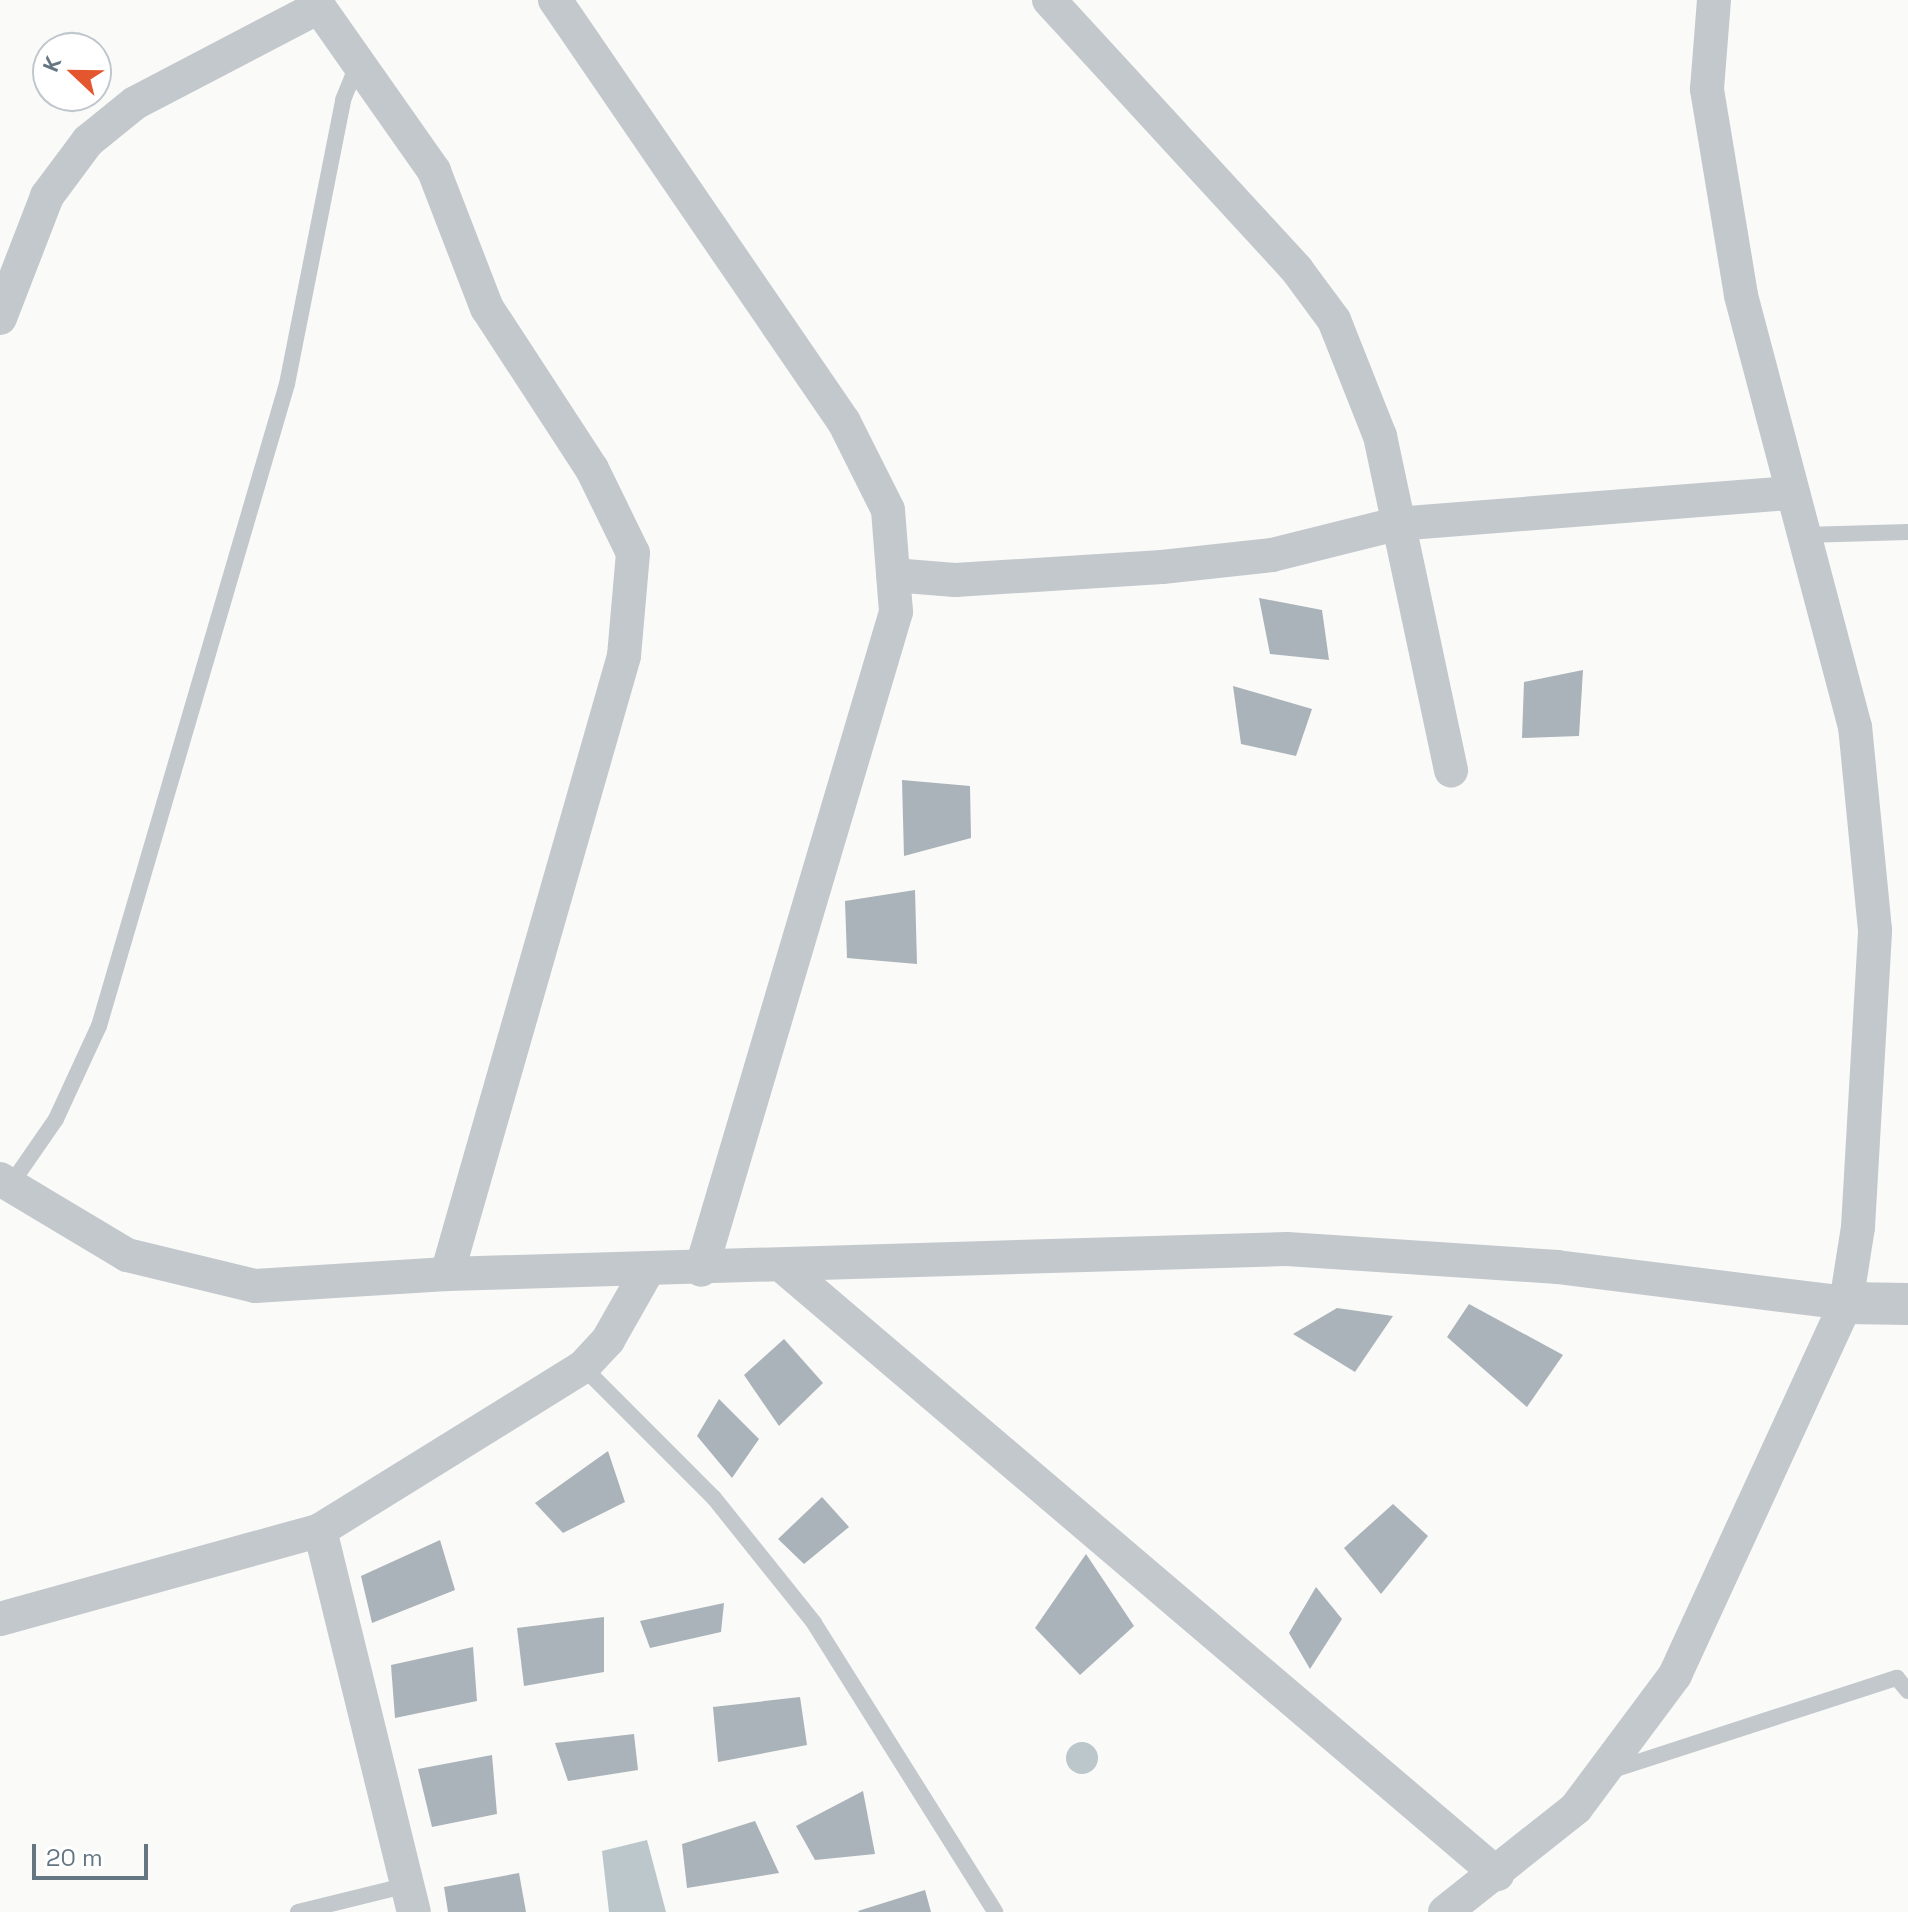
<!DOCTYPE html>
<style>
body{margin:0}
#map{position:relative;width:1908px;height:1912px;overflow:hidden;background:#fafaf8;font-family:"Space Grotesk",sans-serif}
div>[style]{position:absolute}
[style*='--x']{left:calc(var(--x)*1px);top:calc(var(--y)*1px);width:calc(var(--w)*1px);rotate:calc(var(--a)*1deg)}
.water>*{inset:0;background:#bbc7cb}
.round{border-radius:50%}
.building>*{inset:0;background:#aab3b9}
.service>*{height:16px;margin:-8px;padding:0 8px;transform-origin:8px;border-radius:8px;background:#c3c8cc}
.minor>*{height:34px;margin:-17px;padding:0 17px;transform-origin:17px;border-radius:17px;background:#c3c8cc}
.tertiary>*{height:42px;margin:-21px;padding:0 21px;transform-origin:21px;border-radius:21px;background:#c3c8cc}
span{translate:-50% -50%;white-space:nowrap;text-align:center;line-height:1.15;-webkit-text-stroke:8px #fff;paint-order:stroke}
.north{position:absolute;left:32px;top:32px;width:80px;height:80px;box-sizing:border-box;background:#fff;border:2px solid #c1c8cd;border-radius:50%;rotate:292deg;font-size:22px;font-weight:700;line-height:32px;text-align:center;color:#657683}
.north::after{content:'';display:block;margin:auto;width:28px;height:36px;background:#e4572e;clip-path:polygon(50% 0,100% 100%,50% 72%,0 100%)}
.scale{position:absolute;left:32px;top:1844px;width:116px;height:36px;box-sizing:border-box;border:4px solid #657683;border-top:0;padding-left:10px;font-size:24px;line-height:28px;white-space:nowrap;color:#657683;-webkit-text-stroke:6px #fff;paint-order:stroke}
</style>
<div id="map">
<div class="water">
<i class="round" style="left:1066px;top:1742px;width:32px;height:32px"></i>
<i style="clip-path:polygon(647px 1840px,666px 1912px,609px 1912px,602px 1851px)"></i>
</div>
<div class="building">
<i style="clip-path:polygon(1259px 598px,1322px 610px,1329px 660px,1270px 654px)"></i>
<i style="clip-path:polygon(1583px 670px,1579px 736px,1522px 738px,1524px 682px)"></i>
<i style="clip-path:polygon(1233px 686px,1312px 709px,1296px 756px,1241px 744px)"></i>
<i style="clip-path:polygon(902px 780px,970px 786px,971px 838px,904px 856px)"></i>
<i style="clip-path:polygon(915px 890px,917px 964px,847px 958px,845px 901px)"></i>
<i style="clip-path:polygon(1469px 1304px,1563px 1355px,1527px 1407px,1447px 1337px)"></i>
<i style="clip-path:polygon(1337px 1308px,1393px 1316px,1355px 1372px,1293px 1334px)"></i>
<i style="clip-path:polygon(784px 1339px,823px 1383px,779px 1426px,744px 1375px)"></i>
<i style="clip-path:polygon(719px 1399px,759px 1439px,732px 1478px,697px 1436px)"></i>
<i style="clip-path:polygon(608px 1451px,625px 1502px,563px 1533px,535px 1503px)"></i>
<i style="clip-path:polygon(822px 1497px,849px 1527px,804px 1564px,778px 1539px)"></i>
<i style="clip-path:polygon(1393px 1504px,1428px 1536px,1381px 1594px,1344px 1548px)"></i>
<i style="clip-path:polygon(440px 1540px,455px 1590px,372px 1623px,361px 1576px)"></i>
<i style="clip-path:polygon(1086px 1554px,1134px 1626px,1080px 1675px,1035px 1628px)"></i>
<i style="clip-path:polygon(1316px 1587px,1342px 1619px,1310px 1669px,1289px 1633px)"></i>
<i style="clip-path:polygon(724px 1603px,721px 1632px,650px 1648px,640px 1621px)"></i>
<i style="clip-path:polygon(604px 1617px,604px 1672px,524px 1686px,517px 1628px)"></i>
<i style="clip-path:polygon(473px 1647px,477px 1701px,395px 1718px,391px 1665px)"></i>
<i style="clip-path:polygon(800px 1697px,807px 1745px,718px 1762px,713px 1707px)"></i>
<i style="clip-path:polygon(634px 1734px,638px 1770px,568px 1781px,555px 1743px)"></i>
<i style="clip-path:polygon(492px 1755px,497px 1814px,432px 1827px,418px 1769px)"></i>
<i style="clip-path:polygon(863px 1791px,875px 1854px,815px 1860px,796px 1826px)"></i>
<i style="clip-path:polygon(755px 1821px,779px 1873px,687px 1888px,682px 1844px)"></i>
<i style="clip-path:polygon(519px 1873px,526px 1912px,448px 1912px,444px 1887px)"></i>
<i style="clip-path:polygon(925px 1890px,931px 1912px,859px 1912px,858px 1911px)"></i>
</div>
<div class="service">
<i style="--x:1804;--y:535;--w:104;--a:-1.7"></i>
<i style="--x:9;--y:1187;--w:83;--a:-55.3"></i>
<i style="--x:56;--y:1119;--w:102;--a:-65.2"></i>
<i style="--x:99;--y:1026;--w:669;--a:-73.68"></i>
<i style="--x:287;--y:384;--w:289;--a:-78.8"></i>
<i style="--x:343;--y:100;--w:40;--a:-68"></i>
<i style="--x:583;--y:1367;--w:185;--a:45"></i>
<i style="--x:714;--y:1498;--w:160;--a:51.3"></i>
<i style="--x:814;--y:1623;--w:341;--a:57.9"></i>
<i style="--x:1610;--y:1771;--w:302;--a:-18"></i>
<i style="--x:1897;--y:1678;--w:17;--a:50"></i>
<i style="--x:298;--y:1912;--w:113;--a:-13.8"></i>
</div>
<div class="minor">
<i style="--x:314;--y:0;--w:209;--a:54.9"></i>
<i style="--x:434;--y:171;--w:147;--a:68.9"></i>
<i style="--x:487;--y:308;--w:192;--a:56.9"></i>
<i style="--x:592;--y:469;--w:93;--a:64"></i>
<i style="--x:633;--y:553;--w:103;--a:95"></i>
<i style="--x:624;--y:656;--w:643;--a:105.98"></i>
<i style="--x:555;--y:0;--w:511;--a:55.6"></i>
<i style="--x:844;--y:422;--w:98;--a:63.4"></i>
<i style="--x:888;--y:510;--w:102;--a:85.5"></i>
<i style="--x:896;--y:612;--w:686;--a:106.51"></i>
<i style="--x:1049;--y:0;--w:367;--a:47.4"></i>
<i style="--x:1297;--y:270;--w:62;--a:53.5"></i>
<i style="--x:1334;--y:320;--w:125;--a:68.4"></i>
<i style="--x:1380;--y:436;--w:342;--a:78"></i>
<i style="--x:0;--y:318;--w:131;--a:-68.9"></i>
<i style="--x:47;--y:196;--w:69;--a:-53.3"></i>
<i style="--x:88;--y:141;--w:60;--a:-39"></i>
<i style="--x:135;--y:103;--w:208;--a:-27.6"></i>
<i style="--x:893;--y:575;--w:62;--a:4.6"></i>
<i style="--x:955;--y:580;--w:207;--a:-3.6"></i>
<i style="--x:1162;--y:567;--w:111;--a:-6.2"></i>
<i style="--x:1272;--y:555;--w:128;--a:-14"></i>
<i style="--x:1396;--y:524;--w:398;--a:-4.5"></i>
<i style="--x:0;--y:1179;--w:148;--a:30.9"></i>
<i style="--x:127;--y:1255;--w:132;--a:13.6"></i>
<i style="--x:255;--y:1286;--w:192;--a:-3.6"></i>
<i style="--x:447;--y:1274;--w:840;--a:-1.7"></i>
<i style="--x:1287;--y:1249;--w:271;--a:3.8"></i>
<i style="--x:1557;--y:1267;--w:291;--a:7.1"></i>
<i style="--x:786;--y:1269;--w:934;--a:40.39"></i>
<i style="--x:320;--y:1530;--w:393;--a:76.2"></i>
<i style="--x:0;--y:1619;--w:332;--a:-15.5"></i>
<i style="--x:320;--y:1530;--w:309;--a:-31.8"></i>
<i style="--x:583;--y:1367;--w:37;--a:-47"></i>
<i style="--x:608;--y:1340;--w:77;--a:-60.4"></i>
<i style="--x:1445;--y:1912;--w:167;--a:-38.4"></i>
<i style="--x:1576;--y:1808;--w:166;--a:-53.3"></i>
<i style="--x:1675;--y:1675;--w:409;--a:-65.3"></i>
<i style="--x:1846;--y:1303;--w:77;--a:-81"></i>
<i style="--x:1858;--y:1227;--w:297;--a:-86.7"></i>
<i style="--x:1875;--y:930;--w:204;--a:-95.6"></i>
<i style="--x:1855;--y:727;--w:447;--a:-104.8"></i>
<i style="--x:1741;--y:295;--w:209;--a:-99.4"></i>
<i style="--x:1707;--y:89;--w:89;--a:-85.5"></i>
</div>
<div class="tertiary">
<i style="--x:1846;--y:1303;--w:62;--a:0.9"></i>
</div>
<div class="north">K</div>
<div class="scale">20 m</div>
</div>
